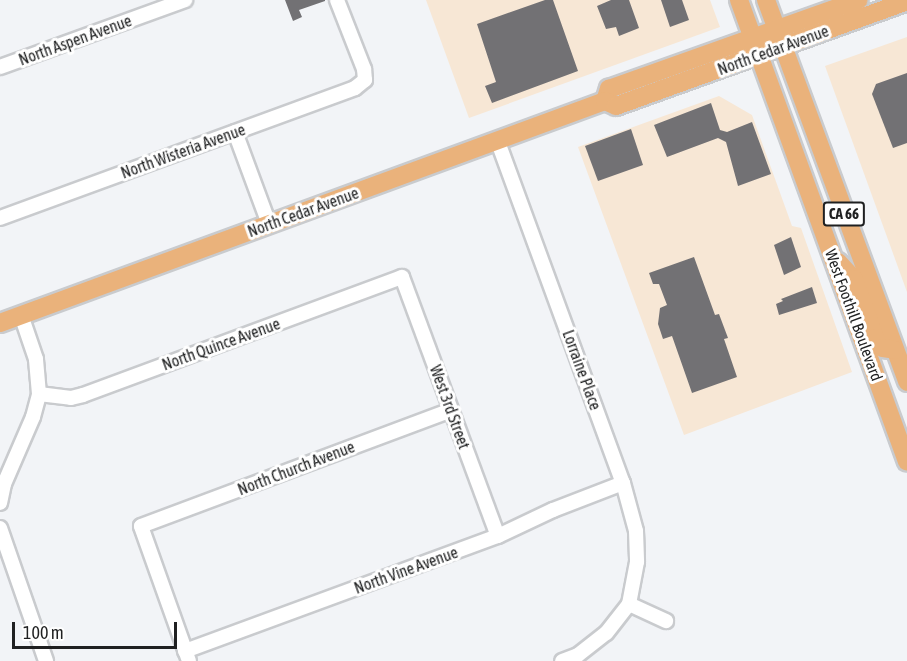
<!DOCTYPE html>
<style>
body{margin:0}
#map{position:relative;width:907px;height:661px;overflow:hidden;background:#f2f4f7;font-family:"Asap Condensed",sans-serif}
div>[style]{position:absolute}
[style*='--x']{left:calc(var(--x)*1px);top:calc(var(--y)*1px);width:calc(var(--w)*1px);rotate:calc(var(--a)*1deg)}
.commercial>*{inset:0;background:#f7e7d5}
.building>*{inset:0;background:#727174}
.roads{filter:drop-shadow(2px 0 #c9cbce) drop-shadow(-2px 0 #c9cbce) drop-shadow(0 2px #c9cbce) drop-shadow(0 -2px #c9cbce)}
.minor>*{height:14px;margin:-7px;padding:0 7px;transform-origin:7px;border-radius:7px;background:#fff}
.major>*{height:18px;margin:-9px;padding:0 9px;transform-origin:9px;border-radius:9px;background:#eab27b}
span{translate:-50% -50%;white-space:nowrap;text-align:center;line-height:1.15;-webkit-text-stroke:6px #fff;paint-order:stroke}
.shield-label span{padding:2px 4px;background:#fff;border:2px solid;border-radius:4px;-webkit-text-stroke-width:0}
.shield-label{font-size:15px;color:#1f2021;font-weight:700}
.street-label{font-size:16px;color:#1f2021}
.scale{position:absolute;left:12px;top:622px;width:165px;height:27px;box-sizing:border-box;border:3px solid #1f2021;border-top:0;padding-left:8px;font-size:18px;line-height:21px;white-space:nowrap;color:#1f2021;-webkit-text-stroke:4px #fff;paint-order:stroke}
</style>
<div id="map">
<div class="commercial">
<i style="clip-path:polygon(426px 0,710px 0,720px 27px,469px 118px)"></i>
<i style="clip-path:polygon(907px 37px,907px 292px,825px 66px)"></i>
<i style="clip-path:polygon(719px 96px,752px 115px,792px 226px,801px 228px,852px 372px,684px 435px,578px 147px)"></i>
</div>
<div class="building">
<i style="clip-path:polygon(285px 0,325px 0,325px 1px,299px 10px,302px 17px,293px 21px)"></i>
<i style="clip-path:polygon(545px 0,553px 0,578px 71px,492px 103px,485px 86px,496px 82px,477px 24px)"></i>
<i style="clip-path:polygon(611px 0,629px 0,639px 28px,619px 36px,616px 27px,606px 29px,597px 6px)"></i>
<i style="clip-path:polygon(661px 0,682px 0,689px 20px,670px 27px)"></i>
<i style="clip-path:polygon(907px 73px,907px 143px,893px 148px,872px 94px,876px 84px)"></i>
<i style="clip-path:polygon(711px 103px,720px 130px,727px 132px,752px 122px,771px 174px,738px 186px,726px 142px,718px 138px,667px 157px,654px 125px)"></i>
<i style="clip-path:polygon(631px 129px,643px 165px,598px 181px,585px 146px)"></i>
<i style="clip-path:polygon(791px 237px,801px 267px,784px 275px,774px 245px)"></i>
<i style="clip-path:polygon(694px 257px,715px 315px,719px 314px,728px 338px,724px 339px,737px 377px,692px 393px,672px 336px,663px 339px,658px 324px,660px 308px,667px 305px,659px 284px,653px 284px,649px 273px)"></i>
<i style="clip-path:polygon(812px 287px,817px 303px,779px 315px,776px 304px,783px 301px,781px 299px)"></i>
</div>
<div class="roads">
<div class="minor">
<i style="--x:0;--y:67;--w:197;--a:-19.9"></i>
<i style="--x:235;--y:132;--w:98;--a:69.7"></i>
<i style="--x:498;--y:142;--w:363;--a:69.9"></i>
<i style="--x:623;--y:483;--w:50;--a:74.8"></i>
<i style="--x:636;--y:531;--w:31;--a:88"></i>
<i style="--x:637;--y:562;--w:43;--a:100.8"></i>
<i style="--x:629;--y:604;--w:37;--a:128"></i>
<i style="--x:606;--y:633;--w:36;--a:142"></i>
<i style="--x:578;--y:655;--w:17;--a:159"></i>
<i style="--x:0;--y:218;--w:378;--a:-20.1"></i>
<i style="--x:355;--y:88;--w:13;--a:-39"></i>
<i style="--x:365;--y:80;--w:11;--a:-95"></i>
<i style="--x:364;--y:69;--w:74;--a:-111.4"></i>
<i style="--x:39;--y:394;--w:32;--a:7"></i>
<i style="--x:71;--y:398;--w:12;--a:-14"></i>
<i style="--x:83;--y:395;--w:340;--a:-20.3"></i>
<i style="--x:402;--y:277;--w:276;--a:69.7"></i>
<i style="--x:0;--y:503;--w:19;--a:-78"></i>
<i style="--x:4;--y:484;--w:73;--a:-66.6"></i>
<i style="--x:33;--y:417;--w:24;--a:-75"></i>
<i style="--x:39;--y:394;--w:35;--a:-95"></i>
<i style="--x:36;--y:359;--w:46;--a:-108.8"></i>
<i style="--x:0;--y:528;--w:141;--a:70.9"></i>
<i style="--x:629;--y:604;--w:41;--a:24.7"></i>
<i style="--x:185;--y:651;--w:333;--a:-20.2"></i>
<i style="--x:498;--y:536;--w:61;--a:-25.3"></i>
<i style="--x:553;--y:510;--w:75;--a:-21.1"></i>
<i style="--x:189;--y:661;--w:143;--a:-109.6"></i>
<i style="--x:141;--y:526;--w:331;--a:-20.5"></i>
</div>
<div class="major">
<i style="--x:739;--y:0;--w:491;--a:70"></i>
<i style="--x:766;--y:0;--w:407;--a:69.7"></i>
<i style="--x:605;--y:101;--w:13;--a:-72"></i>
<i style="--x:609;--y:89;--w:265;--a:-19.6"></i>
<i style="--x:838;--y:262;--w:23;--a:47"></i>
<i style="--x:854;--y:279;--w:63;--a:70.4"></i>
<i style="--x:875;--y:338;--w:13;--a:51"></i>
<i style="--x:883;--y:348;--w:12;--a:9"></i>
<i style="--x:0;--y:323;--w:644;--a:-20.15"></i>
<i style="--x:605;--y:101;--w:12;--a:24"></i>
<i style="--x:616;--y:106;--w:309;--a:-19.8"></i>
</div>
</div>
<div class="shield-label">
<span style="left:844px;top:214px">CA 66</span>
</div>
<div class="street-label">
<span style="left:75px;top:40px;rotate:-20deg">North Aspen Avenue</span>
<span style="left:773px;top:50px;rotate:-20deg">North Cedar Avenue</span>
<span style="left:183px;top:151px;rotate:-20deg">North Wisteria Avenue</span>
<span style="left:303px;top:212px;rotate:-20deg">North Cedar Avenue</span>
<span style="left:854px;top:315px;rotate:70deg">West Foothill Boulevard</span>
<span style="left:221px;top:344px;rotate:-20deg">North Quince Avenue</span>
<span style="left:582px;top:370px;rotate:70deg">Lorraine Place</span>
<span style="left:450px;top:407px;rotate:70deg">West 3rd Street</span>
<span style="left:296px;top:468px;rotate:-21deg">North Church Avenue</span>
<span style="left:406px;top:570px;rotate:-20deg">North Vine Avenue</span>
</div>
<div class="scale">100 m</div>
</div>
